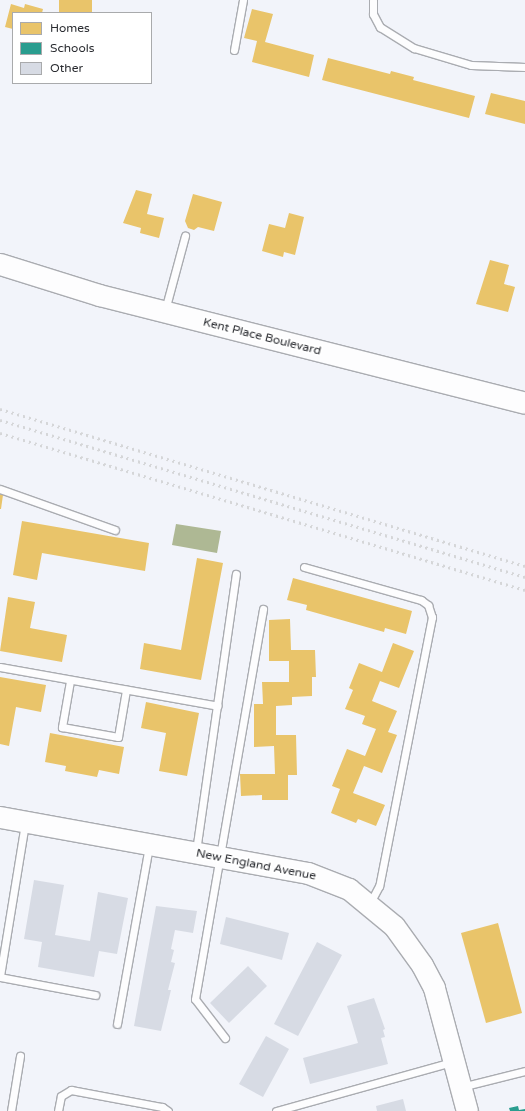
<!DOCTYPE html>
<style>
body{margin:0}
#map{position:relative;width:525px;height:1111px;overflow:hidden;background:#f2f4fa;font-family:"Varela Round",sans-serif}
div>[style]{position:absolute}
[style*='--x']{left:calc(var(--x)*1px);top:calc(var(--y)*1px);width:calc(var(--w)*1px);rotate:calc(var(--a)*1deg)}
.water>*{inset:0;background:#aeb894}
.homes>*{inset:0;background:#e9c46a}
.schools>*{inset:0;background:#2a9d8f}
.building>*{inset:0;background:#d7dbe4}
.roads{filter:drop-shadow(1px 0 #aaacb1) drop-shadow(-1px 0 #aaacb1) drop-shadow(0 1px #aaacb1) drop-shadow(0 -1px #aaacb1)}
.lane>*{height:7px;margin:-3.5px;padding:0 3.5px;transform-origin:3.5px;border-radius:3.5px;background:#fdfdfe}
.secondary>*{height:21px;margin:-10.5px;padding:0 10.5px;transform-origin:10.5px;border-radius:10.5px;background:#fdfdfe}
.rail>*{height:3px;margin-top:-1.5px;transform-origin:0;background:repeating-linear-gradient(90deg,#d5d6d8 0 2px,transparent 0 6px)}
span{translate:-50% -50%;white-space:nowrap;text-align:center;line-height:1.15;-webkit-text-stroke:4px #fff;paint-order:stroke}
.street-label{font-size:12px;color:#292b30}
.legend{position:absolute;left:12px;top:12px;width:140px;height:72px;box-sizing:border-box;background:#fff;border:1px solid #a9aaac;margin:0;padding:5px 7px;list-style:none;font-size:12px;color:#292b30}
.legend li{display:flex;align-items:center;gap:8px;height:20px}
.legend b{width:20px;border:1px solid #a9aaac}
</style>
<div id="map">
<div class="water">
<i style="clip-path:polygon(176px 524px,221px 531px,217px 553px,172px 545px)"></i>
</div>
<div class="homes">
<i style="clip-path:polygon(59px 0,92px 0,92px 13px,59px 13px)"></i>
<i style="clip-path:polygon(11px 4px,24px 8px,25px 4px,43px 9px,42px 13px,13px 13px,13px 29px,5px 27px)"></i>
<i style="clip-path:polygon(252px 9px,273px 14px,265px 42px,314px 55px,309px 77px,252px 62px,257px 41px,244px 38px)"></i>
<i style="clip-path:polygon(328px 58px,390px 74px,391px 71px,414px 77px,413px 80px,475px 96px,469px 118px,322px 80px)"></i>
<i style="clip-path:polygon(491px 93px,525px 101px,525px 124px,485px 114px)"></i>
<i style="clip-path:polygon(136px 190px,152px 194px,147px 214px,164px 218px,159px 238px,140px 233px,141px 228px,123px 223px)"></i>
<i style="clip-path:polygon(193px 194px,222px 202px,214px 231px,198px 227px,194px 230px,188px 228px,185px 221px)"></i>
<i style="clip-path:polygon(289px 213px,304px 217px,295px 255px,284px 252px,283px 257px,262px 251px,269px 224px,285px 228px)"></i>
<i style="clip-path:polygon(490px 260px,509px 265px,504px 284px,515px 287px,508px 312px,476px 304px)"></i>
<i style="clip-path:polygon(0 494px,3px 495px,1px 509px,0 509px)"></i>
<i style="clip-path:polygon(22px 521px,149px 543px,145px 571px,42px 553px,37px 580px,13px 575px)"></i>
<i style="clip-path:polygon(197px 558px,223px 563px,201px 680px,140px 669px,144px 643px,181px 650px)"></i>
<i style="clip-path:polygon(293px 578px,412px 611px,406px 634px,385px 628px,384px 632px,306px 610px,307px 605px,287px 600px)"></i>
<i style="clip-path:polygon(8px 597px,35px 602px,30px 628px,67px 635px,62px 662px,0 651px)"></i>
<i style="clip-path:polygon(290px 619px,291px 650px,315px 650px,316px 677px,312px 677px,312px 696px,292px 697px,292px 705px,276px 706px,276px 735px,296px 735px,297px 775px,288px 775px,288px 800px,262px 800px,262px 795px,241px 796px,240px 774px,275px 774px,274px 746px,254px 747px,254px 704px,263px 704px,262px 682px,289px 682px,289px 661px,269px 661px,269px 620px)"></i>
<i style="clip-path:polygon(393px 643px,414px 651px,399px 688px,380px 681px,372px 701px,397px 711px,388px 732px,397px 735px,382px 773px,364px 766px,353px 793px,385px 805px,376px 826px,358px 819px,356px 823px,331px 813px,340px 789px,332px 786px,347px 749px,365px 756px,376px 729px,362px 724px,365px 716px,345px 709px,353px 690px,349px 688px,359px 663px,382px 672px)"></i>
<i style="clip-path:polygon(0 677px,46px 685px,41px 712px,16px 707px,9px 746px,0 744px)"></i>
<i style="clip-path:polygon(146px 702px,199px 713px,187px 776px,159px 771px,166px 733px,141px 728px)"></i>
<i style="clip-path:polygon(50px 733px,124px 747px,119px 774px,99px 770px,97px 777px,65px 771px,66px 766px,45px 762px)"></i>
<i style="clip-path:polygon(498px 923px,522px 1013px,486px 1023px,461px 933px)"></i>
</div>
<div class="schools">
<i style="clip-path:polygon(518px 1106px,519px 1110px,525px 1109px,525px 1111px,510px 1111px,509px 1108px)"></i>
</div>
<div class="building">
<i style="clip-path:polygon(34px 880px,64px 885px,55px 935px,90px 941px,98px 892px,128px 898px,117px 954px,99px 951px,94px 977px,38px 967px,42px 942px,24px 939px)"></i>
<i style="clip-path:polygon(156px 906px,197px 911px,193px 933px,175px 930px,171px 949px,174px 950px,171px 962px,175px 963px,168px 990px,171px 990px,161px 1031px,134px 1026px)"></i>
<i style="clip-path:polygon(226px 917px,289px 933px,282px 960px,220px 944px)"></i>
<i style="clip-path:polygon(317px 942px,342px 955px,298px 1036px,274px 1024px)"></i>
<i style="clip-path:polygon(248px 966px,267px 986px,229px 1023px,210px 1003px)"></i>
<i style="clip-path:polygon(374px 998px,385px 1029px,383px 1030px,385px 1037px,381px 1038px,388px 1064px,310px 1084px,303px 1058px,358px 1043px,347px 1006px)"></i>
<i style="clip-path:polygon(266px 1036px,289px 1049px,263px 1097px,239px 1084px)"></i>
<i style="clip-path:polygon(403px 1099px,406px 1111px,377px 1111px,376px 1106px)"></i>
</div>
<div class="roads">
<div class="lane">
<i style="--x:373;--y:0;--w:14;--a:90"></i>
<i style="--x:373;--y:14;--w:15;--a:62"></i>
<i style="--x:380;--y:27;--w:40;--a:32"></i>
<i style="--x:414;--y:48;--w:59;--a:16.6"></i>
<i style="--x:471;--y:65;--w:54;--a:2.1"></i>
<i style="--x:234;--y:50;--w:51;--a:-79.8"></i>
<i style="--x:165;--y:310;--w:77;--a:-74.9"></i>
<i style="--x:0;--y:489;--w:122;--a:19.6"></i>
<i style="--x:304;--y:567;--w:122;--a:15.8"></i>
<i style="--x:421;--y:600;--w:9;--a:36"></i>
<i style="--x:428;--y:605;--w:13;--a:72"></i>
<i style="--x:432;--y:617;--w:274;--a:101.1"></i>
<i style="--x:379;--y:886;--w:19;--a:118"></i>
<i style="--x:0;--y:667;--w:221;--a:10.1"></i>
<i style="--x:70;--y:681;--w:47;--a:99.9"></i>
<i style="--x:62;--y:727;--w:57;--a:10.1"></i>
<i style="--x:118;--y:737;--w:48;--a:-80.3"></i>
<i style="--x:196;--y:851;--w:280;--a:-81.8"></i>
<i style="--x:0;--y:976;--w:154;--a:-80.7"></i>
<i style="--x:0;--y:977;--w:97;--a:10.7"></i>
<i style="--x:117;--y:1024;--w:180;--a:-79.8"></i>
<i style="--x:225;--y:1038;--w:49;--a:-127.6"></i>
<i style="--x:195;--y:999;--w:396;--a:-80.1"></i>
<i style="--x:461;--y:1087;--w:66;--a:-14"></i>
<i style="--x:11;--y:1111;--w:56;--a:-80.7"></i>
<i style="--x:58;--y:1111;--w:15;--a:-79"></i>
<i style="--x:61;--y:1096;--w:12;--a:-31"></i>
<i style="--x:71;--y:1090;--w:93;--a:10.6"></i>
<i style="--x:162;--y:1107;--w:7;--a:34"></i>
<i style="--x:276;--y:1111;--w:183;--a:-15.6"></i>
</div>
<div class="secondary">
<i style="--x:0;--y:264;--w:104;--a:17.4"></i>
<i style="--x:99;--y:295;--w:439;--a:14.2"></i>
<i style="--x:0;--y:817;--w:313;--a:10.3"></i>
<i style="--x:308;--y:873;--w:44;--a:21.3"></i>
<i style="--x:349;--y:889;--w:58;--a:39.4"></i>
<i style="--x:394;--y:926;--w:48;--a:54.3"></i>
<i style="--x:422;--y:965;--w:26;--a:62"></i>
<i style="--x:434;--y:988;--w:127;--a:75"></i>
</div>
</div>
<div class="rail">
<i style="--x:0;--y:409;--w:548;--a:16.65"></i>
<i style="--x:0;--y:420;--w:548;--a:16.65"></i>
<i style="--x:0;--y:433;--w:548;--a:16.65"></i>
</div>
<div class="street-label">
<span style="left:262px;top:337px;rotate:14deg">Kent Place Boulevard</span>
<span style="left:256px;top:865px;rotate:11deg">New England Avenue</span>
</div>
<ul class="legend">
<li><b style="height:11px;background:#e9c46a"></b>Homes</li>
<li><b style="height:11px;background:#2a9d8f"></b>Schools</li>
<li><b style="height:11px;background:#d7dbe4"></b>Other</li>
</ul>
</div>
